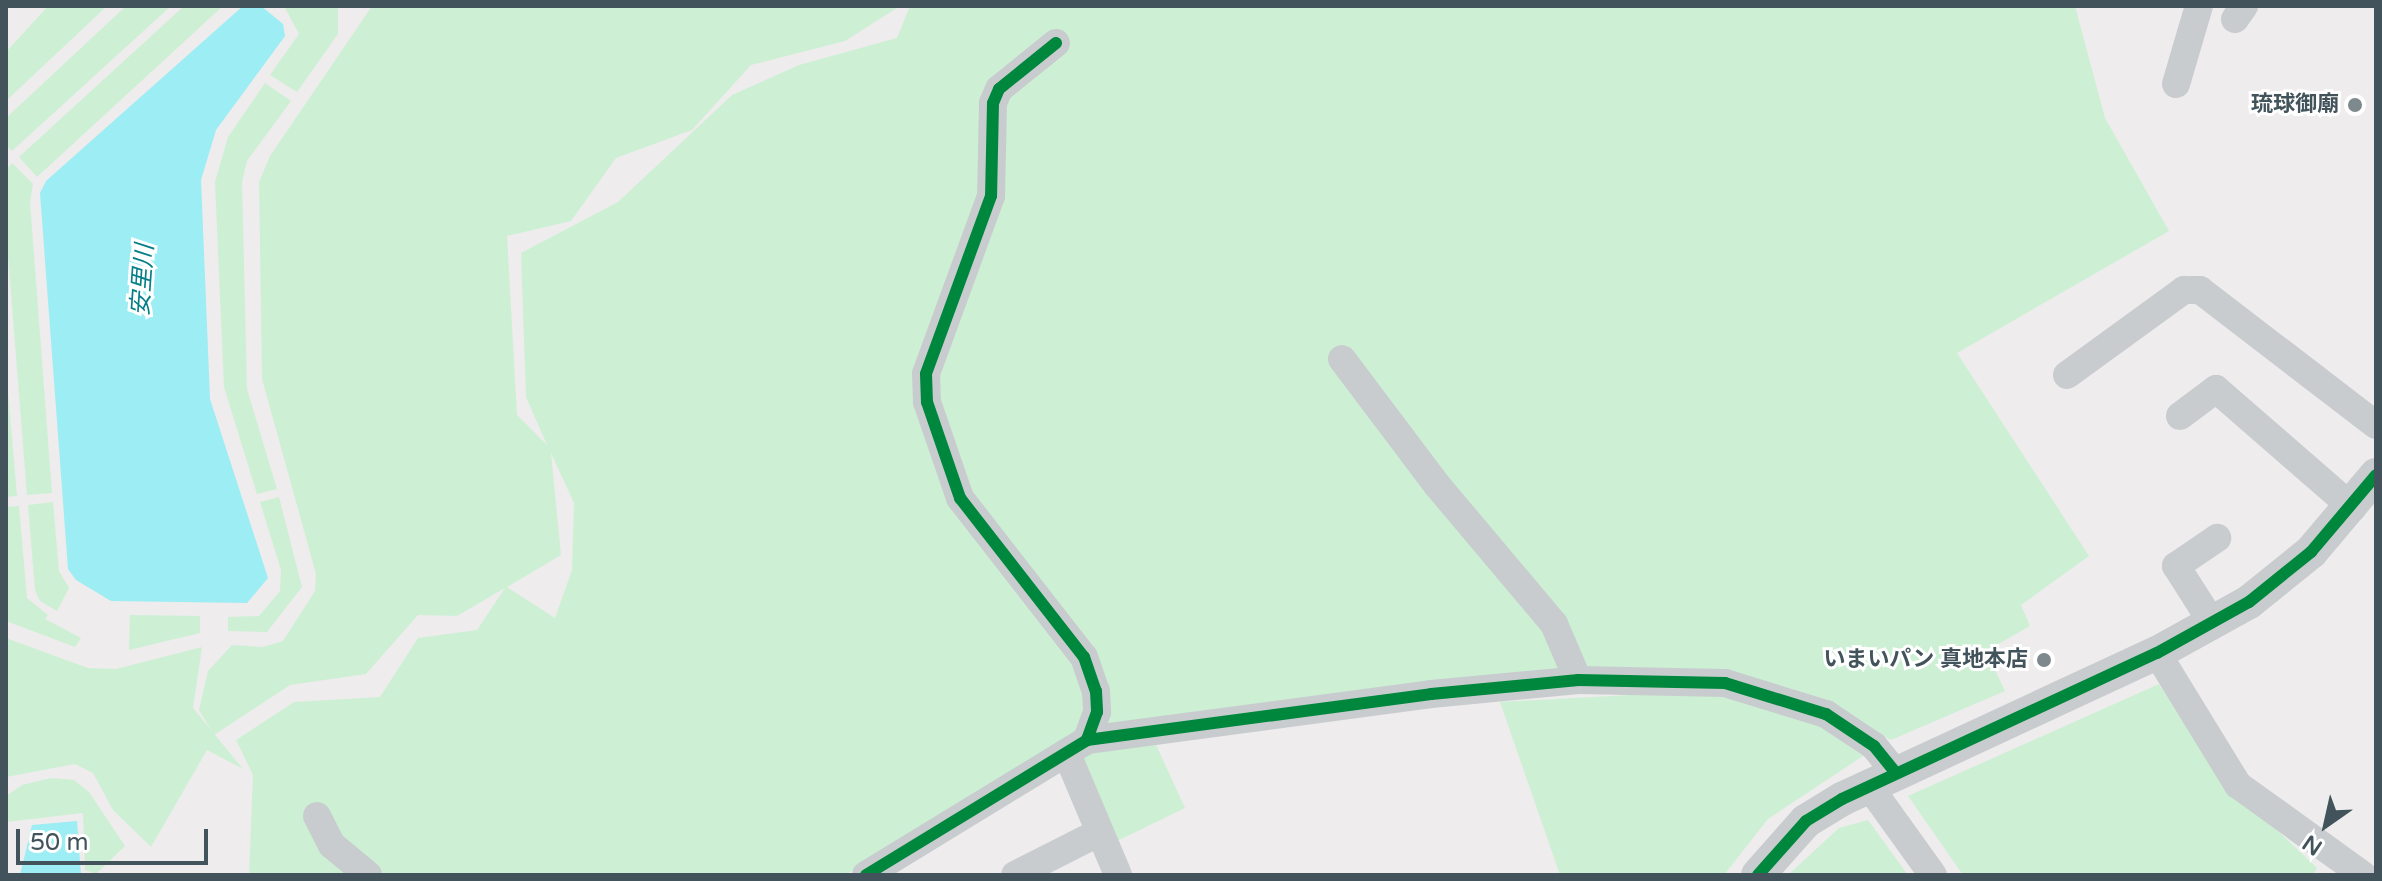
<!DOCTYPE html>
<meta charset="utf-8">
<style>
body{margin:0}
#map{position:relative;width:2382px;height:881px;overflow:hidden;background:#eeecec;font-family:"Varela Round","Noto Sans JP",sans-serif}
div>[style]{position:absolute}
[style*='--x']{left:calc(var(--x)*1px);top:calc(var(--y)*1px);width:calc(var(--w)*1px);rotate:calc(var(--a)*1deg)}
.green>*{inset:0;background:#cdf0d5}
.water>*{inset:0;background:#9cedf4}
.minor>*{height:28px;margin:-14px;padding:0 14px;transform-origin:14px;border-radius:14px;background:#c8ccce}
.tertiary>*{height:34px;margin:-17px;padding:0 17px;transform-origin:17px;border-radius:17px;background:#c8ccce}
.cycleway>*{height:12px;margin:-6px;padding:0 6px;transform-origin:6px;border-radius:6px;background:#00873e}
.dots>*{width:22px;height:22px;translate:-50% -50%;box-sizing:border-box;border:4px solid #fff;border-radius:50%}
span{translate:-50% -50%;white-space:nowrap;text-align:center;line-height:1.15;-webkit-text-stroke:6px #fff;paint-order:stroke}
.poi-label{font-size:22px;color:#42535b;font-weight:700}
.right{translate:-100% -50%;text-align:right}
.water-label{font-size:24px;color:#047f88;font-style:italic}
.frame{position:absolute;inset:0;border:8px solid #42535b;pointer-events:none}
.north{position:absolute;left:2286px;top:785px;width:80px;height:80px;-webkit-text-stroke:6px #fff;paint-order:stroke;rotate:214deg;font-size:22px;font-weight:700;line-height:32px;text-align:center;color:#42535b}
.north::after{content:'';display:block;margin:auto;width:28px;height:36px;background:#42535b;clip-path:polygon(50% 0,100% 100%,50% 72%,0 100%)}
.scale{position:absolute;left:16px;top:829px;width:192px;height:36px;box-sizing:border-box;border:4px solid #42535b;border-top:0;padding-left:10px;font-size:24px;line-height:28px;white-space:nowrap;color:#42535b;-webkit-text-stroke:6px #fff;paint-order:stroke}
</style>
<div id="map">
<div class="green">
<i style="clip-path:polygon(48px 6px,107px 6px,6px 101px,6px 52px)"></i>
<i style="clip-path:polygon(126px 6px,171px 6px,12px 151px,6px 145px,6px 118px)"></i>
<i style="clip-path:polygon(184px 6px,223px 6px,37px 177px,19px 157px)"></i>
<i style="clip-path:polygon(284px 6px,338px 6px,338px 34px,297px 92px,270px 75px,299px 34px)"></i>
<i style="clip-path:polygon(evenodd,372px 6px,900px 6px,845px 41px,751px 65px,692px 130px,616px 158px,571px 221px,507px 236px,517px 415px,547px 445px,526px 397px,521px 253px,618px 202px,732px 95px,799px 65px,897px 38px,910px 6px,2075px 6px,2105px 118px,2169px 231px,1957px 353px,2089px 556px,2021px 605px,2030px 626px,1986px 651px,2005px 691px,1891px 740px,1792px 689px,1721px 674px,1095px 729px,845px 875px,249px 875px,253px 775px,236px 740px,294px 702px,380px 697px,418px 638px,477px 630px,505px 588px,457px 616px,418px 615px,366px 674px,290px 685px,214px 735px,199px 710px,208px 671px,232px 645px,263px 647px,283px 641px,315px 591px,316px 574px,262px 379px,259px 182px,270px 156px,372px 6px,551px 453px,574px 503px,572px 570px,555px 618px,507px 587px,561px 555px,551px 453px)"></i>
<i style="clip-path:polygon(265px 83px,291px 101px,247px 161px,242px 182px,247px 389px,277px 489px,257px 494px,224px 387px,215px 182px,228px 137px)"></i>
<i style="clip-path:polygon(12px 163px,33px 184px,30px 202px,52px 493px,27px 495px,6px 231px,6px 170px)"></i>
<i style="clip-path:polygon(6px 369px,17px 496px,6px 497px)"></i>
<i style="clip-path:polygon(279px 497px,302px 587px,267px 632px,228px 631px,228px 617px,259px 616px,280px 591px,281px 570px,260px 502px)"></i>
<i style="clip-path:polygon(53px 502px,59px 571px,69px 588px,57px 611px,40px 601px,35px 590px,28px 505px)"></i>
<i style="clip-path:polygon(19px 506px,27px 598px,48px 615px,45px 619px,81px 638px,75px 647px,6px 621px,6px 507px)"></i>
<i style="clip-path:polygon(130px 615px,200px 616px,200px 633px,129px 650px)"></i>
<i style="clip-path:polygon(6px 638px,88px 668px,116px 669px,202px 647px,193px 708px,243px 769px,207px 750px,151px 847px,113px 810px,93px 773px,75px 764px,6px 777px)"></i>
<i style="clip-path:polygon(2159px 684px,2234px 789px,2317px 868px,2313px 875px,1963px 875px,1908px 796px)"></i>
<i style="clip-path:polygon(1685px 692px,1759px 702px,1818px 724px,1863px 756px,1768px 819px,1724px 875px,1560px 875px,1500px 702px)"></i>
<i style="clip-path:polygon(1152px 736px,1185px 808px,1113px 843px,1077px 761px,1086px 750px)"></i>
<i style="clip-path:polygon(51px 778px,74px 780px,89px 792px,125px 846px,96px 874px,85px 870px,83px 813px,6px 822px,6px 796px,22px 785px)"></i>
<i style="clip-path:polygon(1868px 820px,1908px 875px,1788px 875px,1839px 828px)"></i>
</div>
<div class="water">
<i style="clip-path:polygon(243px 6px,261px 6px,283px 24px,285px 36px,216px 130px,201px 180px,210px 399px,268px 578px,247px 603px,111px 601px,76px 580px,68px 569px,40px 193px,46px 181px)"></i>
<i style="clip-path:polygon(77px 821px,81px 875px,20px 875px,32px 825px)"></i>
</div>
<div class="minor">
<i style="--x:2235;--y:19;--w:16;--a:-55"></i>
<i style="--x:1056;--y:43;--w:73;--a:141.1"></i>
<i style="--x:999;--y:89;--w:15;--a:113"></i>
<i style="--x:993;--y:103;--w:93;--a:91.2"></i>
<i style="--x:991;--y:196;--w:189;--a:110.1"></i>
<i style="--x:926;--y:374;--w:28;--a:88"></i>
<i style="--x:927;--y:402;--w:102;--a:71"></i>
<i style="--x:960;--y:498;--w:202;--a:52.1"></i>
<i style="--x:1084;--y:657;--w:36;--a:71"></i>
<i style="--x:1096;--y:691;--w:21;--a:87"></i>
<i style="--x:1097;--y:712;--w:30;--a:110"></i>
<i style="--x:2176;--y:84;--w:81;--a:-73.6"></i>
<i style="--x:1342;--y:359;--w:158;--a:53"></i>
<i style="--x:1437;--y:485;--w:182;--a:49.9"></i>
<i style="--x:1554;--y:624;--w:61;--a:66.8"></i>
<i style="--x:2067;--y:375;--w:145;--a:-36"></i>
<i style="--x:2184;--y:290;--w:16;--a:0"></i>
<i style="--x:2200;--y:290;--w:222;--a:37.5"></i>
<i style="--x:2180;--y:416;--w:45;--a:-36.9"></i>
<i style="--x:2216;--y:389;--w:181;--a:41"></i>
<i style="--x:2213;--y:624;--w:69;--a:-122.5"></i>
<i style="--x:2176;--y:566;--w:50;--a:-34.3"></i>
<i style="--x:2157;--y:653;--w:155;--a:58.5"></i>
<i style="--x:2238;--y:785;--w:154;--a:35.8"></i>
<i style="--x:1067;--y:754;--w:131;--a:67.1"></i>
<i style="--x:1869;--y:786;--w:110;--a:54.3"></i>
<i style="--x:317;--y:816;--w:33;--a:63"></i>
<i style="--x:332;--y:845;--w:47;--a:39.8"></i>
<i style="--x:866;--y:875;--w:259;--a:-31.4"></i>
<i style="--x:1087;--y:740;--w:347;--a:-7.6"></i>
<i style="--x:1431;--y:694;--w:148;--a:-5.4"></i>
<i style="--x:1578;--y:680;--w:147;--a:1.2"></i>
<i style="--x:1725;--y:683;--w:106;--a:17.1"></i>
<i style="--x:1826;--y:714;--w:58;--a:33.7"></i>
<i style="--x:1874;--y:746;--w:35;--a:51"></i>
<i style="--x:1015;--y:875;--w:93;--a:-26.8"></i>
</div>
<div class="tertiary">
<i style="--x:1758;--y:875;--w:72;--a:-48.4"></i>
<i style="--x:1806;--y:821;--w:42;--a:-31.4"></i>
<i style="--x:1842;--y:799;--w:347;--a:-24.9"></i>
<i style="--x:2157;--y:653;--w:105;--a:-29"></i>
<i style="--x:2249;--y:602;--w:80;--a:-38.9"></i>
<i style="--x:2311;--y:552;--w:101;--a:-49.8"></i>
</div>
<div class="cycleway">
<i style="--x:1056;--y:43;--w:73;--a:141.1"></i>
<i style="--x:999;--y:89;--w:15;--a:113"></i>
<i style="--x:993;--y:103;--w:93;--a:91.2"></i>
<i style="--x:991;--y:196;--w:189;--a:110.1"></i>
<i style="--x:926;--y:374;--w:28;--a:88"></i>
<i style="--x:927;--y:402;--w:102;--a:71"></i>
<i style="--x:960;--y:498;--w:202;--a:52.1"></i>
<i style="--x:1084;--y:657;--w:36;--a:71"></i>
<i style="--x:1096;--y:691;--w:21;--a:87"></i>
<i style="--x:1097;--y:712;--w:30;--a:110"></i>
<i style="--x:866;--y:875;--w:259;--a:-31.4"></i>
<i style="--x:1087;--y:740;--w:347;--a:-7.6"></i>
<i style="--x:1431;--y:694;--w:148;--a:-5.4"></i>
<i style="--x:1578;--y:680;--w:147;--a:1.2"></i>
<i style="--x:1725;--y:683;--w:106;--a:17.1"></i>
<i style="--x:1826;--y:714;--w:58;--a:33.7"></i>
<i style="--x:1874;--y:746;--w:35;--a:51"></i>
<i style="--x:1758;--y:875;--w:72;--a:-48.4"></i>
<i style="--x:1806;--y:821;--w:42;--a:-31.4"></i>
<i style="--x:1842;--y:799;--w:347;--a:-24.9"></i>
<i style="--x:2157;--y:653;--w:105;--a:-29"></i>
<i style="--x:2249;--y:602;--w:80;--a:-38.9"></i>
<i style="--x:2311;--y:552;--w:101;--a:-49.8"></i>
</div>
<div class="dots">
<i style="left:2355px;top:105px;background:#7e898e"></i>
<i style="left:2044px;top:660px;background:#7e898e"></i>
</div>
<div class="poi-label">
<span class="right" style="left:2339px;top:105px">琉球御廟</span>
<span class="right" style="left:2028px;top:660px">いまいパン 真地本店</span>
</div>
<div class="water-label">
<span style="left:143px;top:280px;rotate:-86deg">安里川</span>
</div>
<div class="frame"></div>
<div class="north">N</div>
<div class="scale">50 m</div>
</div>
